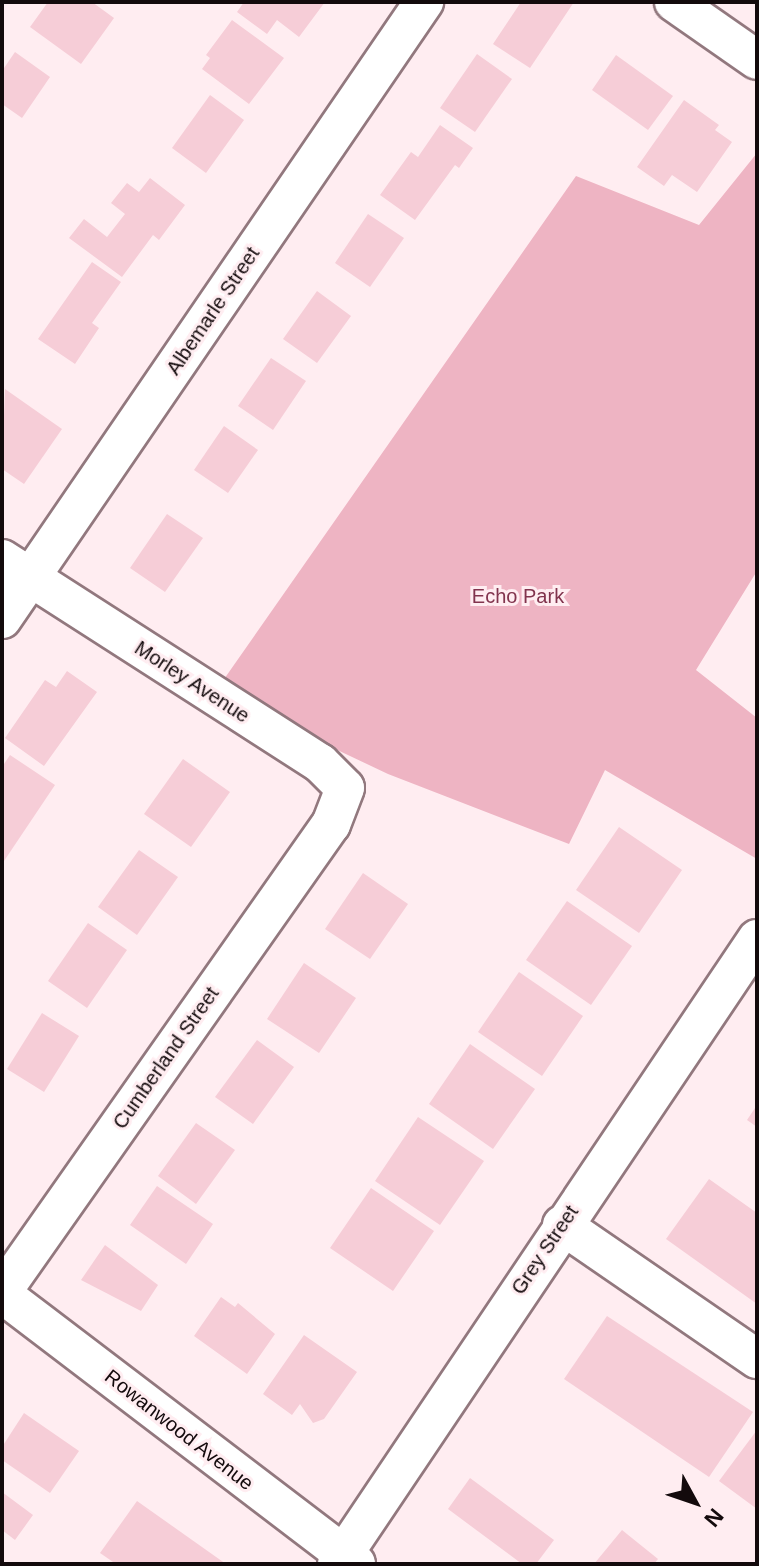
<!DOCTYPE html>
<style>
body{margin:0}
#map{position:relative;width:759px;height:1566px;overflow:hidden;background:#ffedf1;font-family:Arial,sans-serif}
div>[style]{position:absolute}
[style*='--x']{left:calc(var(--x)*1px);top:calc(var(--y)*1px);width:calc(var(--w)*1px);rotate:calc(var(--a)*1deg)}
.green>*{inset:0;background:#eeb4c3}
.building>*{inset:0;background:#f6cdd7}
.roads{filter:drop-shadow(2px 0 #92787e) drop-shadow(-2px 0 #92787e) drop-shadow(0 2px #92787e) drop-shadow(0 -2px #92787e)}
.minor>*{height:38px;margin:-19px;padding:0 19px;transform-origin:19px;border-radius:19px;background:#fff}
span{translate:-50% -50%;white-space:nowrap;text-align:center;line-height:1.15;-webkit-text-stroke:6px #ffedf1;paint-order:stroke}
.street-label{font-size:20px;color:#130a0c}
.park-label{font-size:20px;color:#82344e}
.frame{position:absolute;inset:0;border:4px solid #130a0c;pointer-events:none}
.north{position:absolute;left:655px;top:1462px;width:80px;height:80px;-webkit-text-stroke:6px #ffedf1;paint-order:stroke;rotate:130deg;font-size:22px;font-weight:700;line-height:32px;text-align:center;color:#130a0c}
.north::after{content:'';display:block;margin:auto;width:28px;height:36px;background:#130a0c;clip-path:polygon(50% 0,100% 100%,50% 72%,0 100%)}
</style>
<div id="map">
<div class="green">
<i style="clip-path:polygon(757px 153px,757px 571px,696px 670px,757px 718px,757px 859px,605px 770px,569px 844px,388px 774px,215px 692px,576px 176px,699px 225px)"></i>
</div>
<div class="building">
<i style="clip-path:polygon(48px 2px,92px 2px,114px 18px,81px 64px,30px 27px)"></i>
<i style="clip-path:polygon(244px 2px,325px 2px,299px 37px,277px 20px,267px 34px,237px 12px)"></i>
<i style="clip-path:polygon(521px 2px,574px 2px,530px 68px,493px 44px)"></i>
<i style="clip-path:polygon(232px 20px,284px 58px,249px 104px,202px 69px,210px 58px,206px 55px)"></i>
<i style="clip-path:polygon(15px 52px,50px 77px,22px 118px,2px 104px,2px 71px)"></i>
<i style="clip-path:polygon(477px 54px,512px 79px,475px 132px,440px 108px)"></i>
<i style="clip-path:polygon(616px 55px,673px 96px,648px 130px,592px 90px)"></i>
<i style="clip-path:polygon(210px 95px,244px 120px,206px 173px,172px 148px)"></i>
<i style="clip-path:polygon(684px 100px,719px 125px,715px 130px,732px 142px,697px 192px,672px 175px,664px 186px,637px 167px)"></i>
<i style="clip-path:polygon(440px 125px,473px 148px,459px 168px,455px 165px,415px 220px,380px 195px,411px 152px,418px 157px)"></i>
<i style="clip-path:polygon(150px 178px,185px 205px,159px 240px,153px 235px,122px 277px,69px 238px,84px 219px,107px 237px,125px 214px,111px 203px,127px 183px,139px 192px)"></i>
<i style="clip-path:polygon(368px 214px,404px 238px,370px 287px,335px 263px)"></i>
<i style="clip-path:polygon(92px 262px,121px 282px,92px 323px,99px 328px,75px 364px,38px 339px)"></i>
<i style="clip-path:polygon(317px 291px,351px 316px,317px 363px,283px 339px)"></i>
<i style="clip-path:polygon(271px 358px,306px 381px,273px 430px,238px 406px)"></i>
<i style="clip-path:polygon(5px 389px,62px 429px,24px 484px,2px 469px)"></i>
<i style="clip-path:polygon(224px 426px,258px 450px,228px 493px,194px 470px)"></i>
<i style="clip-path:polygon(167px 514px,203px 538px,165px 592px,130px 568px)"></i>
<i style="clip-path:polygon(67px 671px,97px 692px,44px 766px,5px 738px,45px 680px,56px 687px)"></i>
<i style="clip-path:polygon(10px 755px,55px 785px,2px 864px,2px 767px)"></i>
<i style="clip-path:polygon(183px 759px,230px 792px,191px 847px,144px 814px)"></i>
<i style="clip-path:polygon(619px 827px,682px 870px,639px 933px,576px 890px)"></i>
<i style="clip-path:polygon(139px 850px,178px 877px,137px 935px,98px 907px)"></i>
<i style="clip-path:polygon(363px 873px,408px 904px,370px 959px,325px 929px)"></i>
<i style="clip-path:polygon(567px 901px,632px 946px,591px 1005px,526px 960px)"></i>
<i style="clip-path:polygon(88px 923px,127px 950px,87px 1008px,48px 981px)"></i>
<i style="clip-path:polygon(304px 963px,356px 998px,319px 1053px,267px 1019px)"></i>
<i style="clip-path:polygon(519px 972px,583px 1016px,542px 1076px,478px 1032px)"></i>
<i style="clip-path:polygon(42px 1013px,79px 1036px,44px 1092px,7px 1069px)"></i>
<i style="clip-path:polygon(257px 1040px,294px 1067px,253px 1124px,215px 1097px)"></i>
<i style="clip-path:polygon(470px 1044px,535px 1089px,493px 1149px,429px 1104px)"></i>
<i style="clip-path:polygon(757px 1105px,757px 1127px,747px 1120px)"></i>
<i style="clip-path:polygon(418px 1117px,484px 1161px,440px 1225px,375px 1181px)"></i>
<i style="clip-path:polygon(196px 1123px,235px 1150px,196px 1204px,158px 1176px)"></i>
<i style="clip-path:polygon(709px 1179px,757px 1213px,757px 1304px,666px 1239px)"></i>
<i style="clip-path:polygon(157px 1186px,213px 1224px,186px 1264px,130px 1225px)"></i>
<i style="clip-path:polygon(371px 1188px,434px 1231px,393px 1291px,330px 1248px)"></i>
<i style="clip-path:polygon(105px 1245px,158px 1285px,141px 1311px,81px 1280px)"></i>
<i style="clip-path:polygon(221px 1297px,235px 1307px,238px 1303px,275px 1334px,247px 1374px,194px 1336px)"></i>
<i style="clip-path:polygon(607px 1316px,753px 1412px,709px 1477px,564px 1379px)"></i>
<i style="clip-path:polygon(304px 1335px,357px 1372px,324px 1419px,313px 1423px,300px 1404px,292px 1415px,263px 1394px)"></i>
<i style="clip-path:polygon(24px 1413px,79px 1451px,50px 1493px,2px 1460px,2px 1447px)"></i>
<i style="clip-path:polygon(757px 1430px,757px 1509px,719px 1481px)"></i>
<i style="clip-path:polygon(470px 1478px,554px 1540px,536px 1564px,522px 1564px,448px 1509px)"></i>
<i style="clip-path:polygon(2px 1492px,33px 1515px,15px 1540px,2px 1530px)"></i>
<i style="clip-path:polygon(137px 1501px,226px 1564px,116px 1564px,100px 1553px)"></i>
<i style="clip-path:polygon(622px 1530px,658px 1559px,654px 1564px,594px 1564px)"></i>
</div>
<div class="roads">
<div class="minor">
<i style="--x:674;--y:2;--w:101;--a:34.9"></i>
<i style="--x:2;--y:559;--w:378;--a:32.7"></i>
<i style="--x:320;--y:763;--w:35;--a:45"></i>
<i style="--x:345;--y:788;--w:39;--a:111"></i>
<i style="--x:331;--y:824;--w:572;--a:125.11"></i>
<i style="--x:2;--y:619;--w:748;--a:-55.63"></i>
<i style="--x:562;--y:1225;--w:237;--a:34.5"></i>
<i style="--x:2;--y:1294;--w:445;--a:37.3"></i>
<i style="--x:337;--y:1564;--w:753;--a:-56.1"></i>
</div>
</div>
<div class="street-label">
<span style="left:213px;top:311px;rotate:-56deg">Albemarle Street</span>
<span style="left:192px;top:682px;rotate:33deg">Morley Avenue</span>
<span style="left:166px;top:1058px;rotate:-55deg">Cumberland Street</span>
<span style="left:545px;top:1250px;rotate:-56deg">Grey Street</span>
<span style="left:179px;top:1430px;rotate:38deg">Rowanwood Avenue</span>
</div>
<div class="park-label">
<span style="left:518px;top:596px">Echo Park</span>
</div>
<div class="frame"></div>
<div class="north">N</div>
</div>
